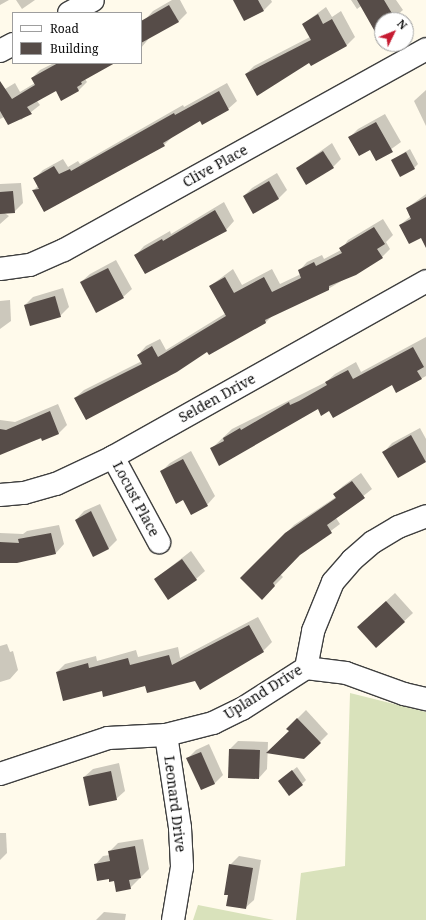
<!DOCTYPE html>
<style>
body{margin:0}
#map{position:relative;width:426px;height:920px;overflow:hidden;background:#fffaeb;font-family:"Noto Serif",serif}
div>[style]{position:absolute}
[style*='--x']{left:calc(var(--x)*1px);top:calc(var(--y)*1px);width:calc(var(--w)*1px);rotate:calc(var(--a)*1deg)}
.cemetery>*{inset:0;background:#d9e2bb}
.shadow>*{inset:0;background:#0003}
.building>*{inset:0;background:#564c48}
.roads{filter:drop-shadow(1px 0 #3f3f3f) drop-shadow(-1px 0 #3f3f3f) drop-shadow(0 1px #3f3f3f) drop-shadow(0 -1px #3f3f3f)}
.minor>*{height:22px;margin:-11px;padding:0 11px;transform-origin:11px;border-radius:11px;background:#fff}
span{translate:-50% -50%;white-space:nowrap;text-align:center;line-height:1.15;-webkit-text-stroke:4px #fff;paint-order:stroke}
.street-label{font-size:14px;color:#0c0c0c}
.legend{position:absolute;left:12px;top:12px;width:130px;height:52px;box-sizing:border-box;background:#fff;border:1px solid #9e9e9e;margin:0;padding:5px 7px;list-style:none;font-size:12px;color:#0c0c0c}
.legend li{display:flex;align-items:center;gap:8px;height:20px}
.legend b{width:20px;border:1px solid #9e9e9e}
.north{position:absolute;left:374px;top:12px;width:40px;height:40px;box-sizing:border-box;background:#fff;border:1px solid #9e9e9e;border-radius:50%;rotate:47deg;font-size:11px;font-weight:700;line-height:16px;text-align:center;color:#0c0c0c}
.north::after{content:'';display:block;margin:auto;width:14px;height:18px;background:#c61b31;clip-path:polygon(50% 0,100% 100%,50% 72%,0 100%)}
</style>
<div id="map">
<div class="cemetery">
<i style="clip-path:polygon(350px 693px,426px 712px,426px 920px,296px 920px,301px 873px,345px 866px)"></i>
<i style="clip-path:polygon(198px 905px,274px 920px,193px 920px)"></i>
</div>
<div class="shadow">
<i style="clip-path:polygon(0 0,9px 0,0 5px)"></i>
<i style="clip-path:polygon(16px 0,35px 0,22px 9px)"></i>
<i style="clip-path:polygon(172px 0,180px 0,187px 13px,179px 21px,150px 37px,141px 48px,141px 24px,153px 11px)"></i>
<i style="clip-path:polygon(234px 0,271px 0,272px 2px,264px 10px)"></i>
<i style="clip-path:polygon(351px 0,396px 0,403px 10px,391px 20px,382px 20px,382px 25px,361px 6px,357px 9px)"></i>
<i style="clip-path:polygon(326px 7px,332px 17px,341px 11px,355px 37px,347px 45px,311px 64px,310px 61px,246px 74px,254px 66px,310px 37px,303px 24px)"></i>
<i style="clip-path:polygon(54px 63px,113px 63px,85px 79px,87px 82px,79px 90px,56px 90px,37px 101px,40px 105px,21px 120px,19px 117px,4px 117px,0 119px,0 92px,15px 83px,20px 92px,35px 83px,32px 78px,40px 70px)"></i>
<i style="clip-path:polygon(227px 83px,237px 101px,228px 109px,200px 120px,173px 136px,164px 145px,44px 211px,34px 190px,38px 186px,34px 179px,43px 170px,63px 159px,68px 167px,78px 161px,80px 164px,183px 105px,184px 107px)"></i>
<i style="clip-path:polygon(426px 90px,426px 126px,414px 101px)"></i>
<i style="clip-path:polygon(385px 114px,401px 142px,376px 160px,370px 149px,350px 137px,358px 129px)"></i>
<i style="clip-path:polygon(332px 143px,341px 159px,333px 167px,297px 168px)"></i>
<i style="clip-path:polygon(410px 149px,418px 164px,414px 168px,392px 160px)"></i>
<i style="clip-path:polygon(277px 173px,287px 190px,279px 198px,253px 213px,244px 196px,252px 188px)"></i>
<i style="clip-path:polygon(21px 183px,23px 203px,14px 212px,3px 212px,9px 216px,0 224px,0 184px)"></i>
<i style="clip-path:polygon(426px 194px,426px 234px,400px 225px,411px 216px,407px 208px)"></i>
<i style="clip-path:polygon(224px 202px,234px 221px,226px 230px,136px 255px,144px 246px,170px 231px,171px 234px)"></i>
<i style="clip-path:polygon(383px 219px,393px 235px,386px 242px,390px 249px,382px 257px,328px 289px,273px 315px,266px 322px,209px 354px,207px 350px,75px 398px,84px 390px,142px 361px,138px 355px,146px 346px,160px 339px,166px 350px,226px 313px,210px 286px,233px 269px,242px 285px,272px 269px,280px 284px,301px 274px,299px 271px,307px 262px,322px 255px,324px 259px,341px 250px,348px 240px)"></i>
<i style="clip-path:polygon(116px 260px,132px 289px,123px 297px,81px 282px,90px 274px)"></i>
<i style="clip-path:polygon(63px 288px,69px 307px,60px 316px,25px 305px,33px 297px)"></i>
<i style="clip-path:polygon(10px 300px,11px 321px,0 329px,0 301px)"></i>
<i style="clip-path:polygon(426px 337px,426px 376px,396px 392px,392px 384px,330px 410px,318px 408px,211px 449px,232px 429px,326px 382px,335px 374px,356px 362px,361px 372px)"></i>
<i style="clip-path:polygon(58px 404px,67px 425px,59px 433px,0 451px,0 420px,15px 422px)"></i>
<i style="clip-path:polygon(420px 428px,426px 439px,426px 461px,398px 477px,384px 452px,392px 443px)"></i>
<i style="clip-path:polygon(191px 451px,215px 496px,207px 505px,183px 499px,162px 471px,170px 463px)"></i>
<i style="clip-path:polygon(361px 473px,372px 489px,336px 518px,340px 524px,300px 554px,280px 574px,283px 577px,262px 598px,242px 578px,294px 525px,336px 497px,334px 494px,343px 486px)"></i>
<i style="clip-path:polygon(100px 504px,117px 540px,109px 548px,93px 556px,76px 520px,84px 511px)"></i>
<i style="clip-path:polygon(59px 525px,64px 544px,56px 553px,0 561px,0 533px,23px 534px,27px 531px)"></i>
<i style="clip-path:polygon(191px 551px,205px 571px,196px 579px,155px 579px)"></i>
<i style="clip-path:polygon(395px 593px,413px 613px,376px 647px,358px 627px)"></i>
<i style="clip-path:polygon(258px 617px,272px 642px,263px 651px,196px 679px,102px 689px,57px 672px,65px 664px,96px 656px,97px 661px,136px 650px,138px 657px,178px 647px,180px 658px)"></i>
<i style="clip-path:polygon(7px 644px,10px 652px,13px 651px,18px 670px,10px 679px,0 682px,0 646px)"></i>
<i style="clip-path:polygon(306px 710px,328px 734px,320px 742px,290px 731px,296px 720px)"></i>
<i style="clip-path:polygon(238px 741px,268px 742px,267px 769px,259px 778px,230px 749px)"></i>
<i style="clip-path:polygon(209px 744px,223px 775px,215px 783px,201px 789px,188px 758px,196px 750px)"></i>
<i style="clip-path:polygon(119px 763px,125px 791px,116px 799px,84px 777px,93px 769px)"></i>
<i style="clip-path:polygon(297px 767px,306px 780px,302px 784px,279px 781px)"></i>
<i style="clip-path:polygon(0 833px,6px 833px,7px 853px,0 860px)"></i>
<i style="clip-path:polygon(143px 839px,149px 869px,130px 888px,110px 878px,95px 865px,103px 856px,110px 855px,109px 852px,118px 843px)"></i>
<i style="clip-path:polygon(239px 856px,261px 860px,254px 900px,245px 908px,230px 865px)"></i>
<i style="clip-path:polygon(104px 912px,126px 914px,125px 920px,96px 920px)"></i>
</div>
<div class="building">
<i style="clip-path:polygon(233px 0,258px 0,264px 11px,244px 21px)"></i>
<i style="clip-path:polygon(357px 0,384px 0,396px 20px,382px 20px,382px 44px)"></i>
<i style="clip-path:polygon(169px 5px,179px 22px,141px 43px,141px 21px)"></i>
<i style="clip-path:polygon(318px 14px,323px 24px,332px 19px,347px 46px,311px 66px,309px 63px,257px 96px,245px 74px,311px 40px,302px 24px)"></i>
<i style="clip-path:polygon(58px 63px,115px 63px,81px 82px,82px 84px,77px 87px,79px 91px,61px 101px,56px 91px,27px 107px,32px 114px,8px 125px,0 111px,0 81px,12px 99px,35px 85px,31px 78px)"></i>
<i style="clip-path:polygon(219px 91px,229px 110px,202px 125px,200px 121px,163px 143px,165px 146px,44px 212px,32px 190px,39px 189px,33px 178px,54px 166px,59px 174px,70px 169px,71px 171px,174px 113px,175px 115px)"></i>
<i style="clip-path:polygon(376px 122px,393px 152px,376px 161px,370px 150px,359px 156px,348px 137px)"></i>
<i style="clip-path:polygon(323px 151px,334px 168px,306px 185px,296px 168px)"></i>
<i style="clip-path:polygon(406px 152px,415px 169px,400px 177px,391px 160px)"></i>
<i style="clip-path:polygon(269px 181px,279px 199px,253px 214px,243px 196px)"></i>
<i style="clip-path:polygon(13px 191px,15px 213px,0 214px,0 192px)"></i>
<i style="clip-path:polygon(426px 197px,426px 248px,421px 238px,409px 244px,399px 225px,411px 219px,406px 208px)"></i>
<i style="clip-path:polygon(215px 210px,227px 231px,145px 274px,134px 255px,162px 239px,163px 241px)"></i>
<i style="clip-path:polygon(374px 227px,385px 244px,377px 249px,383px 258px,356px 275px,329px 286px,329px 290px,265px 320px,266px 323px,209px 355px,207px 352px,177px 372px,86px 420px,74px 398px,142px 364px,137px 355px,152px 346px,158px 357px,226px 316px,209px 286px,225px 277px,234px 293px,264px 277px,272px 292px,301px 278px,298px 270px,314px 262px,316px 266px,342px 253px,339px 248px)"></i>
<i style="clip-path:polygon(108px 268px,124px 298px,96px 313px,80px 282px)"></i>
<i style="clip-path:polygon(55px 296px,61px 317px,30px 326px,24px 305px)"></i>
<i style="clip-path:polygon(413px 347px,424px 367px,417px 371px,422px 379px,396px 393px,392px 385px,333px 418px,329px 411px,321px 416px,318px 409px,219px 466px,210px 448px,224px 441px,223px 438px,240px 428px,241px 430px,289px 402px,290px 405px,299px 401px,327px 385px,325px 382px,348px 370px,353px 379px)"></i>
<i style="clip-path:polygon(50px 411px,59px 434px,42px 441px,41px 438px,0 455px,0 429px,6px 430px)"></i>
<i style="clip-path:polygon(411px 435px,426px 462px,398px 478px,382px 452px)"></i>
<i style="clip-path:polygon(183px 459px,208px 506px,191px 515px,183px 500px,176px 504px,160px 471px)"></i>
<i style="clip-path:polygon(352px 481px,365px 498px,327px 525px,332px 533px,300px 555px,273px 583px,275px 586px,262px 600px,240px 578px,285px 533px,336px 498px,333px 494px)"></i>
<i style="clip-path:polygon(91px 511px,109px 549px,93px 557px,75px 520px)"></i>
<i style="clip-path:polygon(51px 533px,56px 554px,17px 563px,0 563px,0 542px,19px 543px,18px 539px)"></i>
<i style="clip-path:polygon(182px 559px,197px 580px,168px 600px,154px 579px)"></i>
<i style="clip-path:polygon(386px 601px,405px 622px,376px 648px,357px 627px)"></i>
<i style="clip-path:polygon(249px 625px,264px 652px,200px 690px,195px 681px,147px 693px,145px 686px,103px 697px,102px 691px,63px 701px,56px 672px,88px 663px,89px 668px,128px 658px,130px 665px,169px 655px,172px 665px)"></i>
<i style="clip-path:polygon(297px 718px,321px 743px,304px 759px,266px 753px,289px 731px,286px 729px)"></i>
<i style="clip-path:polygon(229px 749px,260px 750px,259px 779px,228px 778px)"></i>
<i style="clip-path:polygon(201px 752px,215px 784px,201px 790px,186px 758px)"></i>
<i style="clip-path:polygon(292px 770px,303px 785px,289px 796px,278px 781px)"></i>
<i style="clip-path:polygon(111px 771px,117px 800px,89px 806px,83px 777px)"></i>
<i style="clip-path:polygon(135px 846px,141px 878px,129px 880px,131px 889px,116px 892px,114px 881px,109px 882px,109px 879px,97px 881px,94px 864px,110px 861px,108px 851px)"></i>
<i style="clip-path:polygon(229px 864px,253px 868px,246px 909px,226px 906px,228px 895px,224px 895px)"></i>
</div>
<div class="roads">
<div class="minor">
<i style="--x:69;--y:13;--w:27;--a:-28"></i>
<i style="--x:0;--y:51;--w:15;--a:-28"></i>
<i style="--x:0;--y:269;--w:30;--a:-8"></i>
<i style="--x:30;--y:265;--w:37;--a:-24"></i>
<i style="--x:64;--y:250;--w:414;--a:-29"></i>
<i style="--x:113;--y:457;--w:97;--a:61.6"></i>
<i style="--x:0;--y:495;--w:24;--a:-5"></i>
<i style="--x:24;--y:493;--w:33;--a:-16"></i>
<i style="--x:56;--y:484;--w:63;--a:-25.3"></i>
<i style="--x:113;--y:457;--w:359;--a:-29.3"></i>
<i style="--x:306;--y:668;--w:40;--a:7.1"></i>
<i style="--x:346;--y:673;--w:62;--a:19.9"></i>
<i style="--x:404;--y:694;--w:23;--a:13"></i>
<i style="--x:166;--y:735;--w:94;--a:81.4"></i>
<i style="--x:180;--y:828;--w:39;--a:87"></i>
<i style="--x:182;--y:867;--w:54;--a:99.6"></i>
<i style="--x:0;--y:774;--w:114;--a:-18.4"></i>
<i style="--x:108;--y:738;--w:58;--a:-3"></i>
<i style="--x:166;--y:735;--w:49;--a:-14.3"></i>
<i style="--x:213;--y:723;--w:32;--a:-26"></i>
<i style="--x:242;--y:709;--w:76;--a:-32.6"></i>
<i style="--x:306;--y:668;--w:38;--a:-79"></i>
<i style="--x:313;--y:631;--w:53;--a:-67.8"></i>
<i style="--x:333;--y:582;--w:29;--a:-49"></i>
<i style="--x:352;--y:560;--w:28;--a:-41"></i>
<i style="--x:373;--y:542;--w:29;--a:-31"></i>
<i style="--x:398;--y:527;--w:30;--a:-21"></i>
</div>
</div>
<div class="street-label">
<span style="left:215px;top:166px;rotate:-29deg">Clive Place</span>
<span style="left:217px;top:398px;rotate:-29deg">Selden Drive</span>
<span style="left:136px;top:499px;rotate:62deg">Locust Place</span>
<span style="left:263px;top:692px;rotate:-32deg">Upland Drive</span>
<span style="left:175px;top:804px;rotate:83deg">Leonard Drive</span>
</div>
<ul class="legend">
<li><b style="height:5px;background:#fff"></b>Road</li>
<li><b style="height:11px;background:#564c48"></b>Building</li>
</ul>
<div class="north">N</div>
</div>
